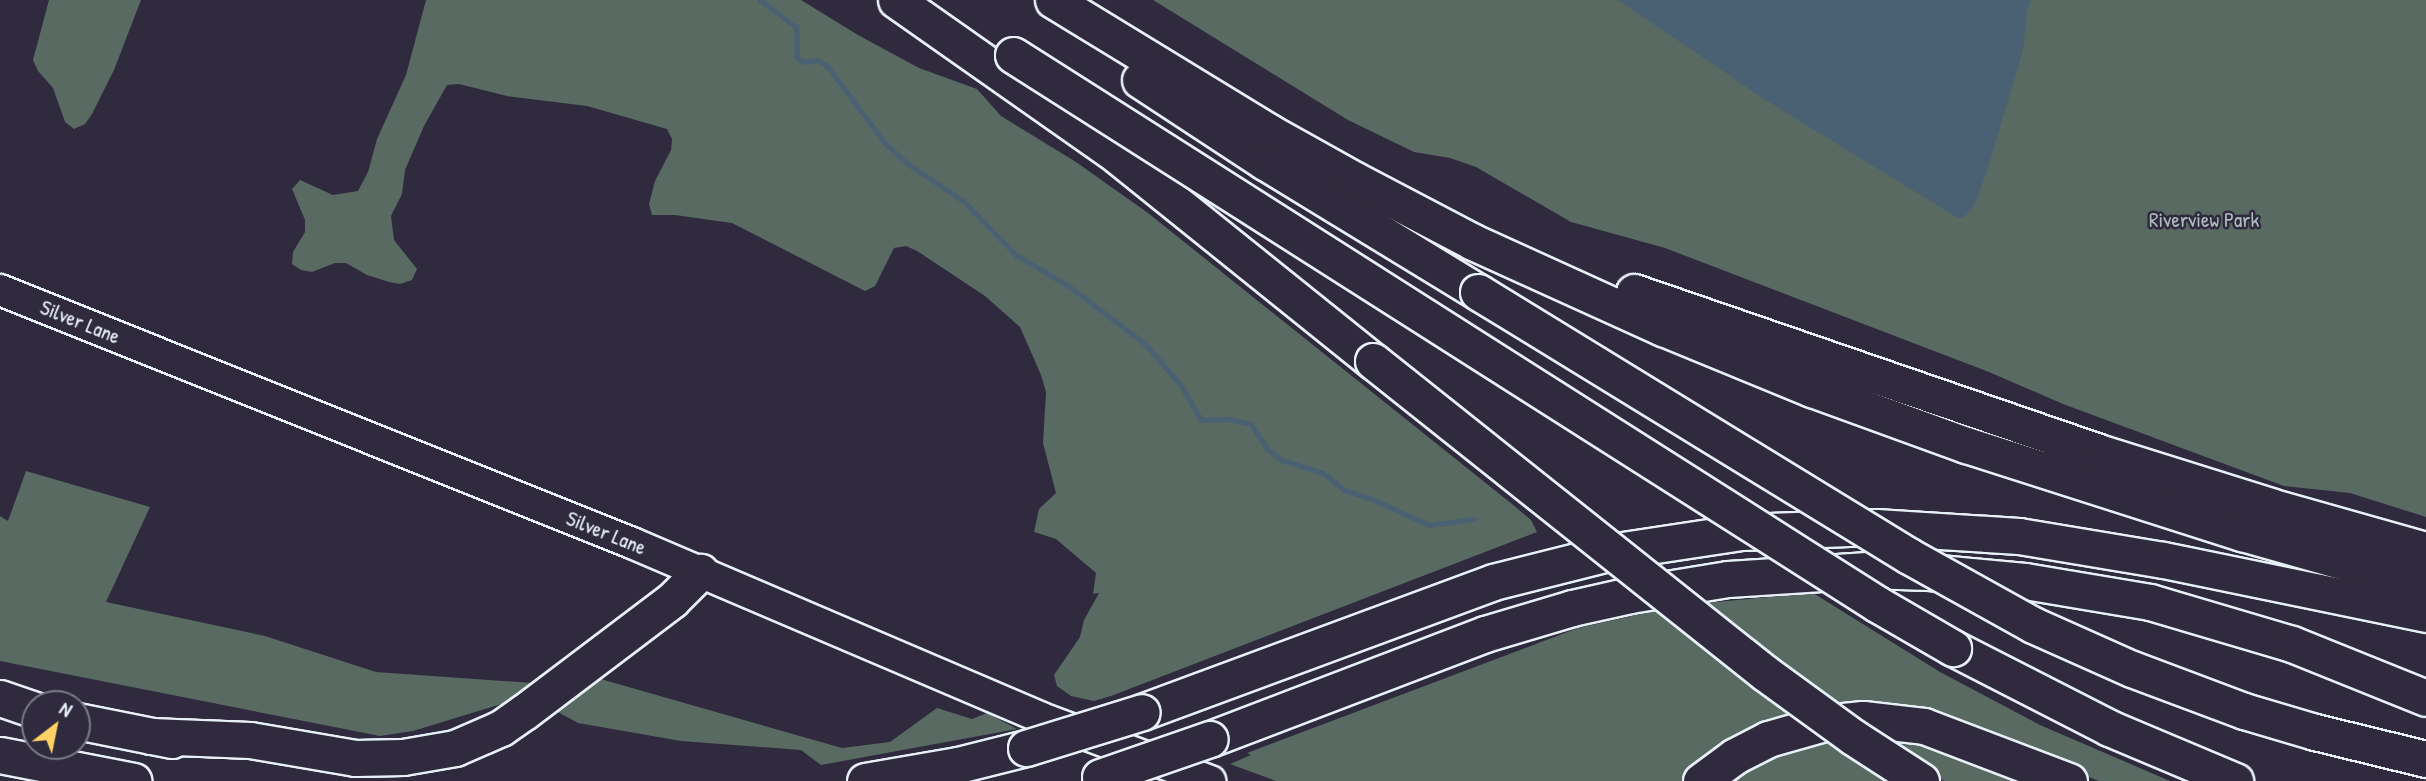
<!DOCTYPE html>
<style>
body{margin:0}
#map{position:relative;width:2426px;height:781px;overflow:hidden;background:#2f2a3d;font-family:"Patrick Hand",sans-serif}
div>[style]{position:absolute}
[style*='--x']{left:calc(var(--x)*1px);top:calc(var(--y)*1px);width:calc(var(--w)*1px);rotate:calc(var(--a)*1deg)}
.green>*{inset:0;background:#586a62}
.water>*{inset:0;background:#496172}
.stream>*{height:5px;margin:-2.5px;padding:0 2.5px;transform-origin:2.5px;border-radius:2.5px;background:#496172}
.roads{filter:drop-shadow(2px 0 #e8f1f8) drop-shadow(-2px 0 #e8f1f8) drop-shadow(0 2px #e8f1f8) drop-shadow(0 -2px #e8f1f8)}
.primary>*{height:30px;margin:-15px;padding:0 15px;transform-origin:15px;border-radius:15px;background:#2f2a3d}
.motorway>*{height:35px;margin:-17.5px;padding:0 17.5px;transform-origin:17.5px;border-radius:17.5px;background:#2f2a3d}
.bridges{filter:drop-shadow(2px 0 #e8f1f8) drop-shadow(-2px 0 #e8f1f8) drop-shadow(0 2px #e8f1f8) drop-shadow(0 -2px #e8f1f8)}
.motorway-bridge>*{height:35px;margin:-17.5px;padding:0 17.5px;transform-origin:17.5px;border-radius:17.5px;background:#2f2a3d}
span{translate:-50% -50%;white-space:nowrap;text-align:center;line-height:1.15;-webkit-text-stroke:5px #2f2a3d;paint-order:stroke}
.park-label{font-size:21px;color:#aebbbc}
.street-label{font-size:21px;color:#e8f1f8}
.north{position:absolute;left:21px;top:690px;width:70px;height:70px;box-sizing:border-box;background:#2f2a3d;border:2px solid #797a88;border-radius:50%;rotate:32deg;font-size:19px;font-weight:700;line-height:28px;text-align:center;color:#e8f1f8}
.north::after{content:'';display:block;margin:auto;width:24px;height:32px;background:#ffd166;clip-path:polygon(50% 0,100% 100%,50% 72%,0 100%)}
</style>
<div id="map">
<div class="green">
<i style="clip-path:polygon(49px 0,141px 0,114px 70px,92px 114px,85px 124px,74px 129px,65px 122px,53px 88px,38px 71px,33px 60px)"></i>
<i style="clip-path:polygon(426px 0,801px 0,858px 35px,919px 68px,977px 89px,1001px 116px,1076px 162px,1148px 213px,1512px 504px,1531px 520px,1537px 532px,1111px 696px,1094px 701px,1071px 696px,1057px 686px,1054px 675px,1080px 637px,1084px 620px,1099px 593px,1093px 594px,1096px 573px,1056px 539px,1034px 532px,1039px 509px,1056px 493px,1043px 443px,1046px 392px,1041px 375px,1020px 327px,985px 296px,917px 251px,906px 246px,894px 248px,875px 286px,865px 291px,732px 223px,675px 215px,652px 215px,649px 204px,655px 181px,671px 150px,672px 139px,667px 129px,587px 106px,507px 96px,459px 84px,447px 85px,424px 126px,405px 170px,402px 194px,391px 216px,394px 240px,417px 269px,412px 280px,400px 284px,389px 282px,367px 275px,346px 263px,335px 263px,312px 272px,301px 270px,292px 264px,293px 252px,305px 232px,305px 220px,292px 189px,300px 180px,333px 195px,358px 191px,368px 172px,377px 139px,406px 75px)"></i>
<i style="clip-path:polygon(1153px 0,2426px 0,2426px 517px,2350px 493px,2284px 486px,2063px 404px,1989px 372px,1665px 248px,1571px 222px,1476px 167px,1450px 158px,1414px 152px,1348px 120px)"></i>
<i style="clip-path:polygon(26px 471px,150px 507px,106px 602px,265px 636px,376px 672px,533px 683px,508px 702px,413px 731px,380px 736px,0 661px,0 516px,8px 521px)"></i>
<i style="clip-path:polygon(1813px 593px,1940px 672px,2040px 725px,2170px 781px,2099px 781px,1960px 724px,1833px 710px,1696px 604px)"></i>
<i style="clip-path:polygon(1663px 609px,1801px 718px,1712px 754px,1683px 781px,1276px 781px,1230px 764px,1251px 755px,1247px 753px,1578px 628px)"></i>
<i style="clip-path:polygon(597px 678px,842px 748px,890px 742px,937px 708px,972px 719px,987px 713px,1017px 729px,821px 765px,801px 750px,681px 741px,578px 723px,556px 711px)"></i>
<i style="clip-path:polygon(1889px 733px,2038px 781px,1944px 781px,1869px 735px)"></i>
<i style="clip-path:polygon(1825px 736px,1893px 781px,1716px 781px,1756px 756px)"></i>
</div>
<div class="water">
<i style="clip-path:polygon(1618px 0,2031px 0,2027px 11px,2023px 50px,1987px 171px,1973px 208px,1964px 217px,1958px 218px,1767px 101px)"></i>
</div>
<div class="stream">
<i style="--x:760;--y:0;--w:45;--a:36.9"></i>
<i style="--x:796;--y:27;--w:30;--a:88"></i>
<i style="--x:797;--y:57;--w:8;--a:40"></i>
<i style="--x:803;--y:62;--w:15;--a:-8"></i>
<i style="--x:818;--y:60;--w:11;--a:34"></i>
<i style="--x:827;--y:66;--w:95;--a:53.1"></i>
<i style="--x:884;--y:142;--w:33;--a:43"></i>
<i style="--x:908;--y:164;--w:66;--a:33.9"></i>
<i style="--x:963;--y:201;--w:76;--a:45.5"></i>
<i style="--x:1016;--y:255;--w:63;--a:30.7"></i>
<i style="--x:1070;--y:287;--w:94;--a:37.2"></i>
<i style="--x:1145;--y:344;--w:53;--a:48.8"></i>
<i style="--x:1180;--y:384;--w:42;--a:59.7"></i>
<i style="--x:1201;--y:420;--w:27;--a:-2"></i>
<i style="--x:1228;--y:419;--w:24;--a:12"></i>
<i style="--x:1251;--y:424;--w:30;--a:57"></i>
<i style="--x:1267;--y:449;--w:19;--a:36"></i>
<i style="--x:1282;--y:460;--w:43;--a:17.6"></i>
<i style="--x:1323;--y:473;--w:27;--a:39"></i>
<i style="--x:1344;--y:490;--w:29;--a:18"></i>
<i style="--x:1372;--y:499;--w:63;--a:24.5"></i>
<i style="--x:1429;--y:525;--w:45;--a:-7.6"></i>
</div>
<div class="roads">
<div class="primary">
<i style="--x:0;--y:290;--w:681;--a:21.82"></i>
<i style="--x:632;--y:543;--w:443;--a:23.1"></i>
<i style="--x:1039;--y:717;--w:183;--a:20.5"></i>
</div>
<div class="motorway">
<i style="--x:896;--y:0;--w:273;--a:35.1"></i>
<i style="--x:1119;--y:157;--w:326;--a:38.8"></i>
<i style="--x:1053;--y:0;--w:253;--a:31.4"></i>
<i style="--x:1269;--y:132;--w:98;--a:29.2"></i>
<i style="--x:1355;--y:180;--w:133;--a:27.7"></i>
<i style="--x:1473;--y:242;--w:209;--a:24.4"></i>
<i style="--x:1663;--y:328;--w:161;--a:22.3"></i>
<i style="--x:1812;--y:389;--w:164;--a:20"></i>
<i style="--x:1966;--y:445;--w:290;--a:17.7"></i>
<i style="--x:2242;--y:533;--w:191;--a:15.8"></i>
<i style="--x:1140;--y:80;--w:149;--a:33.3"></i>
<i style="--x:1265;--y:162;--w:250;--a:31.4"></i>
<i style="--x:1634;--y:292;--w:491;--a:19"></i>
<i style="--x:2098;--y:452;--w:180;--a:17.4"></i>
<i style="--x:2270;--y:506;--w:162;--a:15.8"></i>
<i style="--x:1953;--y:648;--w:175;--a:27.1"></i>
<i style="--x:2109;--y:728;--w:137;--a:22.8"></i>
<i style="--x:0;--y:698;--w:37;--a:19"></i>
<i style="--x:1142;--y:712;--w:374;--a:-20.3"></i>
<i style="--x:1493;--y:582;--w:127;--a:-14.1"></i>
<i style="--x:1616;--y:551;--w:127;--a:-8.6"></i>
<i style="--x:1742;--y:532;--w:134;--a:-2.1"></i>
<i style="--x:1876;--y:527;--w:143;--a:3.6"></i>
<i style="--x:2019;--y:536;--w:146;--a:9.5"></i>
<i style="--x:2163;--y:560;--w:268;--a:11.6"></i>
<i style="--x:77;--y:721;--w:97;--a:11.3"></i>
<i style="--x:151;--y:736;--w:99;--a:2.3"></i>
<i style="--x:250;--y:740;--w:107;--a:9.7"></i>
<i style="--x:355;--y:758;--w:48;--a:-1.2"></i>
<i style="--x:403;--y:757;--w:53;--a:-9.8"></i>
<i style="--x:455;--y:748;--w:50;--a:-23.5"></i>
<i style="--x:501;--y:728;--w:28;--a:-35"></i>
<i style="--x:524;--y:712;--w:186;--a:-37.1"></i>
<i style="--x:672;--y:600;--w:40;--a:-45"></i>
<i style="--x:1210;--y:739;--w:294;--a:-20.9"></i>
<i style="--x:1485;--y:634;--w:91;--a:-16.6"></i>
<i style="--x:1572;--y:608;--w:59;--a:-12.6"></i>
<i style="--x:1630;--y:595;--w:99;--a:-9.3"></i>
<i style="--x:1728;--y:579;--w:140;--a:-3.7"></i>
<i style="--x:1868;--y:570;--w:61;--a:1.9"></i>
<i style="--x:1929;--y:572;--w:96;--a:5.4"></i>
<i style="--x:2025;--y:581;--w:127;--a:9.5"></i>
<i style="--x:2150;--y:602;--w:148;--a:16.5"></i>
<i style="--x:2292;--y:644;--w:144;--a:21.9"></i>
<i style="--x:0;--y:755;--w:136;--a:11"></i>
<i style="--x:865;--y:781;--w:94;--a:-9.8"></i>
<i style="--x:958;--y:765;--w:70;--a:-14"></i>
<i style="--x:1701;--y:781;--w:42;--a:-36.3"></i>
<i style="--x:1735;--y:756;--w:37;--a:-27"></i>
<i style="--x:1768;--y:739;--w:58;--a:-15.9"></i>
<i style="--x:1824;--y:723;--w:39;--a:-6"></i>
<i style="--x:1863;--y:719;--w:61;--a:6.5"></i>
<i style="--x:1924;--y:726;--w:155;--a:20.8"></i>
</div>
</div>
<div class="bridges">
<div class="motorway-bridge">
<i style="--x:1013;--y:55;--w:1024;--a:32.43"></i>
<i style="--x:1877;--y:604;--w:88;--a:30.1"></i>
<i style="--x:1478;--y:292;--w:505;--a:31.49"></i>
<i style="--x:1909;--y:556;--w:142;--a:29.1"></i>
<i style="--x:2033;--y:625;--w:108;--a:24"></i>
<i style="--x:2132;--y:669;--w:120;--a:20.6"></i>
<i style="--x:2244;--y:711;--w:74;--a:16.5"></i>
<i style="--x:2315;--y:732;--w:114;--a:13.7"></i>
<i style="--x:1373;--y:361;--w:501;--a:38.52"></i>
<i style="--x:1765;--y:673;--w:109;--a:36"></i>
<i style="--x:1853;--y:737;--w:81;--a:32.9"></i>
<i style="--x:1026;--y:748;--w:121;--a:-17.2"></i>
<i style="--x:1100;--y:777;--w:116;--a:-19.1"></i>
</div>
</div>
<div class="park-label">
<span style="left:2204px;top:220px">Riverview Park</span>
</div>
<div class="street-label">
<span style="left:80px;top:322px;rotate:22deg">Silver Lane</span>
<span style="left:606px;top:533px;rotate:22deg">Silver Lane</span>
</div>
<div class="north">N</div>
</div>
